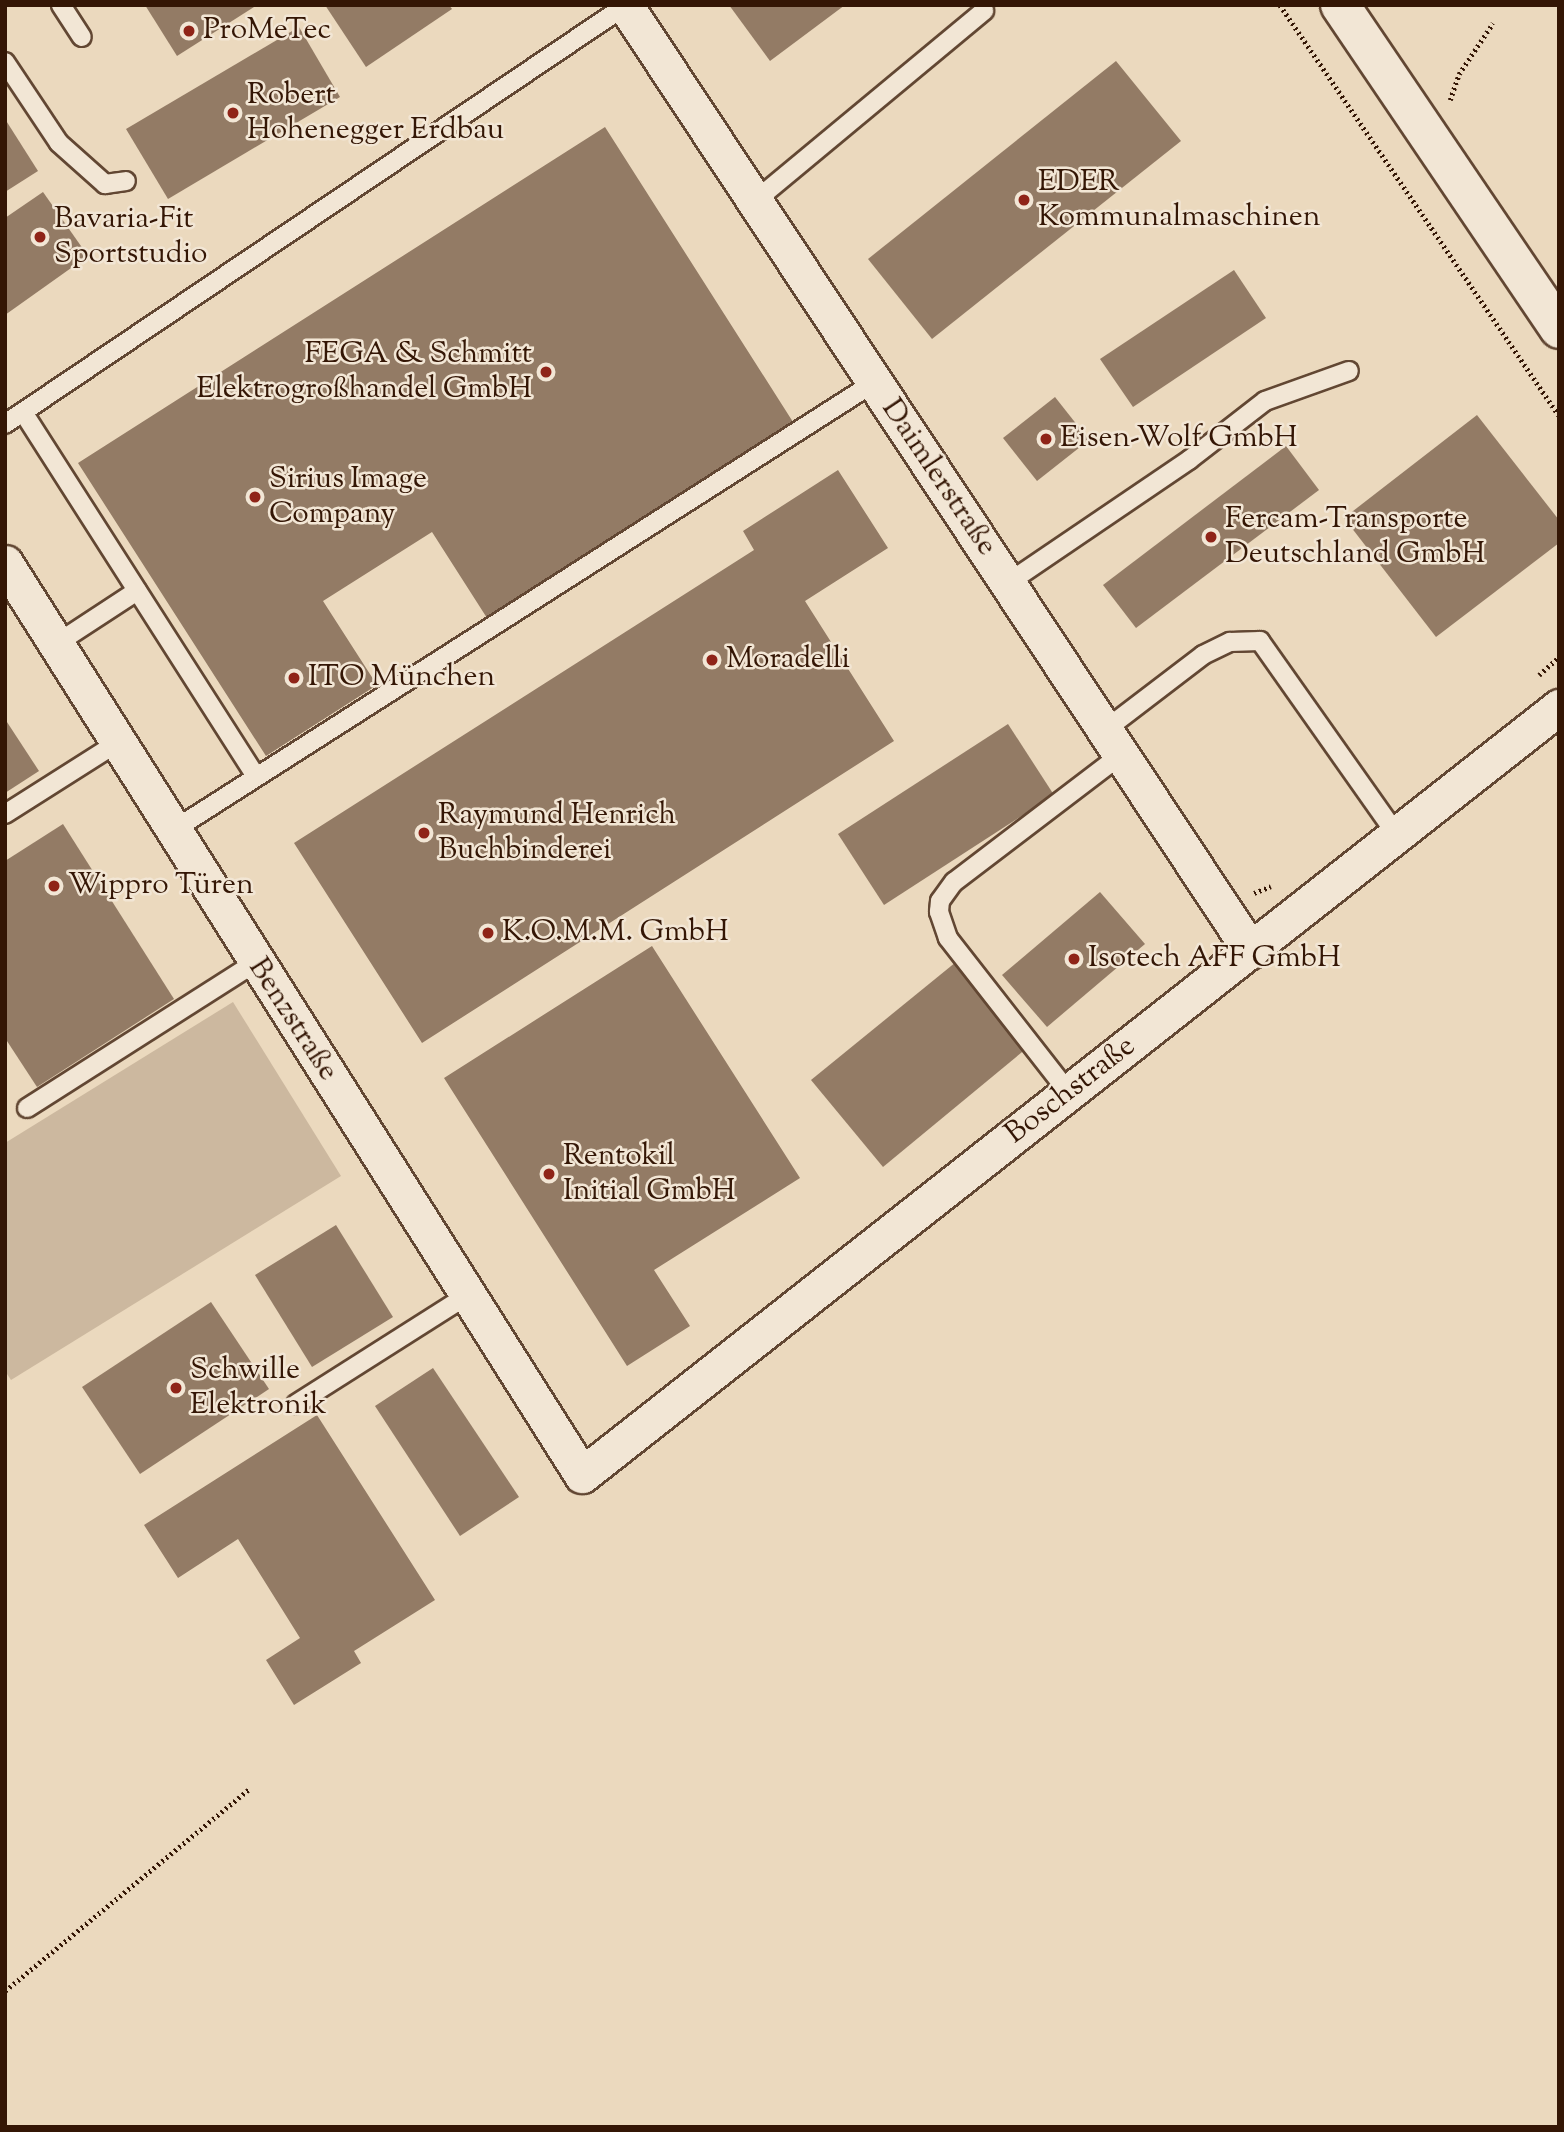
<!DOCTYPE html>
<meta charset="utf-8">
<style>
body{margin:0}
#map{position:relative;width:1564px;height:2132px;overflow:hidden;background:#ebd9be;font-family:"Sorts Mill Goudy",serif}
div>[style]{position:absolute}
[style*='--x']{left:calc(var(--x)*1px);top:calc(var(--y)*1px);width:calc(var(--w)*1px);rotate:calc(var(--a)*1deg)}
.green>*{inset:0;background:#ccb89f}
.building>*{inset:0;background:#937b65}
.path>*{height:4.5px;margin-top:-2.25px;transform-origin:0;background:repeating-linear-gradient(90deg,#341605 0 2px,transparent 0 5.5px)}
.roads{filter:drop-shadow(2px 0 #624733) drop-shadow(-2px 0 #624733) drop-shadow(0 2px #624733) drop-shadow(0 -2px #624733)}
.lane>*{height:18px;margin:-9px;padding:0 9px;transform-origin:9px;border-radius:9px;background:#f2e6d5}
.street>*{height:35px;margin:-17.5px;padding:0 17.5px;transform-origin:17.5px;border-radius:17.5px;background:#f2e6d5}
.secondary>*{height:38px;margin:-19px;padding:0 19px;transform-origin:19px;border-radius:19px;background:#f2e6d5}
.dots>*{width:19px;height:19px;translate:-50% -50%;box-sizing:border-box;border:4px solid #f2e6d5;border-radius:50%}
span{translate:-50% -50%;white-space:nowrap;text-align:center;line-height:1.15;-webkit-text-stroke:5px #f2e6d5;paint-order:stroke}
.poi-label{font-size:30px;color:#341605}
.left{translate:0 -50%;text-align:left}
.right{translate:-100% -50%;text-align:right}
.street-label{font-size:30px;color:#341605}
.frame{position:absolute;inset:0;border:7px solid #341605;pointer-events:none}
</style>
<div id="map">
<div class="green">
<i style="clip-path:polygon(233px 1002px,341px 1176px,11px 1380px,5px 1371px,5px 1143px)"></i>
</div>
<div class="building">
<i style="clip-path:polygon(145px 5px,257px 5px,177px 56px)"></i>
<i style="clip-path:polygon(325px 5px,449px 5px,452px 9px,366px 67px)"></i>
<i style="clip-path:polygon(729px 5px,845px 5px,770px 61px)"></i>
<i style="clip-path:polygon(299px 27px,340px 97px,168px 199px,126px 129px)"></i>
<i style="clip-path:polygon(1116px 61px,1181px 141px,932px 339px,868px 259px)"></i>
<i style="clip-path:polygon(5px 119px,38px 171px,5px 192px)"></i>
<i style="clip-path:polygon(605px 127px,793px 422px,487px 618px,432px 532px,323px 601px,377px 685px,266px 756px,78px 463px)"></i>
<i style="clip-path:polygon(43px 192px,88px 256px,5px 315px,5px 218px)"></i>
<i style="clip-path:polygon(1234px 270px,1266px 318px,1133px 407px,1100px 359px)"></i>
<i style="clip-path:polygon(1055px 397px,1089px 440px,1037px 481px,1003px 438px)"></i>
<i style="clip-path:polygon(1477px 415px,1559px 520px,1559px 543px,1436px 637px,1344px 518px)"></i>
<i style="clip-path:polygon(1286px 446px,1319px 490px,1136px 628px,1103px 585px)"></i>
<i style="clip-path:polygon(838px 470px,888px 548px,805px 601px,894px 741px,422px 1043px,294px 843px,754px 550px,743px 531px)"></i>
<i style="clip-path:polygon(5px 719px,39px 771px,5px 793px)"></i>
<i style="clip-path:polygon(1008px 724px,1054px 795px,884px 905px,838px 834px)"></i>
<i style="clip-path:polygon(63px 824px,174px 999px,37px 1087px,5px 1038px,5px 861px)"></i>
<i style="clip-path:polygon(1100px 892px,1145px 944px,1047px 1027px,1002px 975px)"></i>
<i style="clip-path:polygon(652px 946px,800px 1178px,654px 1270px,690px 1326px,627px 1366px,444px 1078px)"></i>
<i style="clip-path:polygon(956px 962px,1027px 1048px,883px 1167px,811px 1080px)"></i>
<i style="clip-path:polygon(336px 1225px,393px 1317px,312px 1367px,255px 1275px)"></i>
<i style="clip-path:polygon(211px 1302px,269px 1389px,140px 1474px,82px 1387px)"></i>
<i style="clip-path:polygon(433px 1368px,519px 1497px,460px 1536px,375px 1406px)"></i>
<i style="clip-path:polygon(317px 1415px,435px 1600px,354px 1651px,361px 1663px,294px 1705px,266px 1660px,300px 1638px,238px 1539px,178px 1578px,144px 1525px)"></i>
</div>
<div class="path">
<i style="--x:1280;--y:5;--w:496;--a:55.8"></i>
<i style="--x:1450;--y:100;--w:28;--a:-71"></i>
<i style="--x:1459;--y:74;--w:61;--a:-56.3"></i>
<i style="--x:1539;--y:675;--w:27;--a:-42"></i>
<i style="--x:1254;--y:893;--w:18;--a:-22"></i>
<i style="--x:5;--y:1991;--w:317;--a:-39.6"></i>
</div>
<div class="roads">
<div class="lane">
<i style="--x:61;--y:5;--w:38;--a:57"></i>
<i style="--x:5;--y:62;--w:97;--a:56.3"></i>
<i style="--x:59;--y:143;--w:62;--a:41.7"></i>
<i style="--x:105;--y:184;--w:21;--a:-8"></i>
<i style="--x:755;--y:201;--w:298;--a:-39.7"></i>
<i style="--x:23;--y:412;--w:433;--a:57.4"></i>
<i style="--x:5;--y:424;--w:748;--a:-33.99"></i>
<i style="--x:1008;--y:583;--w:219;--a:-34.2"></i>
<i style="--x:1189;--y:460;--w:96;--a:-37.8"></i>
<i style="--x:1265;--y:401;--w:89;--a:-19.7"></i>
<i style="--x:56;--y:644;--w:97;--a:-33.2"></i>
<i style="--x:1105;--y:730;--w:123;--a:-37.4"></i>
<i style="--x:1203;--y:655;--w:30;--a:-26"></i>
<i style="--x:1230;--y:642;--w:30;--a:-2"></i>
<i style="--x:1260;--y:641;--w:237;--a:54.8"></i>
<i style="--x:5;--y:814;--w:133;--a:-32.4"></i>
<i style="--x:172;--y:831;--w:834;--a:-32.57"></i>
<i style="--x:1069;--y:1093;--w:197;--a:-128"></i>
<i style="--x:948;--y:938;--w:28;--a:-109"></i>
<i style="--x:939;--y:912;--w:11;--a:-85"></i>
<i style="--x:940;--y:901;--w:24;--a:-54"></i>
<i style="--x:954;--y:882;--w:210;--a:-37.3"></i>
<i style="--x:27;--y:1108;--w:270;--a:-32.5"></i>
<i style="--x:296;--y:1404;--w:204;--a:-32.4"></i>
</div>
<div class="street">
<i style="--x:625;--y:5;--w:1134;--a:56.51"></i>
<i style="--x:5;--y:563;--w:1079;--a:57.68"></i>
<i style="--x:582;--y:1475;--w:1243;--a:-38.17"></i>
</div>
<div class="secondary">
<i style="--x:1340;--y:5;--w:391;--a:55.9"></i>
</div>
</div>
<div class="dots">
<i style="left:189px;top:31px;background:#8f2418"></i>
<i style="left:233px;top:113px;background:#8f2418"></i>
<i style="left:1024px;top:200px;background:#8f2418"></i>
<i style="left:40px;top:237px;background:#8f2418"></i>
<i style="left:546px;top:372px;background:#8f2418"></i>
<i style="left:1046px;top:439px;background:#8f2418"></i>
<i style="left:255px;top:497px;background:#8f2418"></i>
<i style="left:1211px;top:537px;background:#8f2418"></i>
<i style="left:712px;top:660px;background:#8f2418"></i>
<i style="left:294px;top:678px;background:#8f2418"></i>
<i style="left:424px;top:833px;background:#8f2418"></i>
<i style="left:54px;top:886px;background:#8f2418"></i>
<i style="left:488px;top:933px;background:#8f2418"></i>
<i style="left:1074px;top:959px;background:#8f2418"></i>
<i style="left:549px;top:1174px;background:#8f2418"></i>
<i style="left:176px;top:1388px;background:#8f2418"></i>
</div>
<div class="poi-label">
<span class="left" style="left:203px;top:31px">ProMeTec</span>
<span class="left" style="left:247px;top:113px">Robert<br>Hohenegger Erdbau</span>
<span class="left" style="left:1038px;top:200px">EDER<br>Kommunalmaschinen</span>
<span class="left" style="left:54px;top:237px">Bavaria-Fit<br>Sportstudio</span>
<span class="right" style="left:532px;top:372px">FEGA &amp; Schmitt<br>Elektrogroßhandel GmbH</span>
<span class="left" style="left:1060px;top:439px">Eisen-Wolf GmbH</span>
<span class="left" style="left:269px;top:497px">Sirius Image<br>Company</span>
<span class="left" style="left:1225px;top:537px">Fercam-Transporte<br>Deutschland GmbH</span>
<span class="left" style="left:726px;top:660px">Moradelli</span>
<span class="left" style="left:308px;top:678px">ITO München</span>
<span class="left" style="left:438px;top:833px">Raymund Henrich<br>Buchbinderei</span>
<span class="left" style="left:68px;top:886px">Wippro Türen</span>
<span class="left" style="left:502px;top:933px">K.O.M.M. GmbH</span>
<span class="left" style="left:1088px;top:959px">Isotech AFF GmbH</span>
<span class="left" style="left:563px;top:1174px">Rentokil<br>Initial GmbH</span>
<span class="left" style="left:190px;top:1388px">Schwille<br>Elektronik</span>
</div>
<div class="street-label">
<span style="left:938px;top:478px;rotate:56deg">Daimlerstraße</span>
<span style="left:292px;top:1020px;rotate:57deg">Benzstraße</span>
<span style="left:1071px;top:1091px;rotate:-38deg">Boschstraße</span>
</div>
<div class="frame"></div>
</div>
